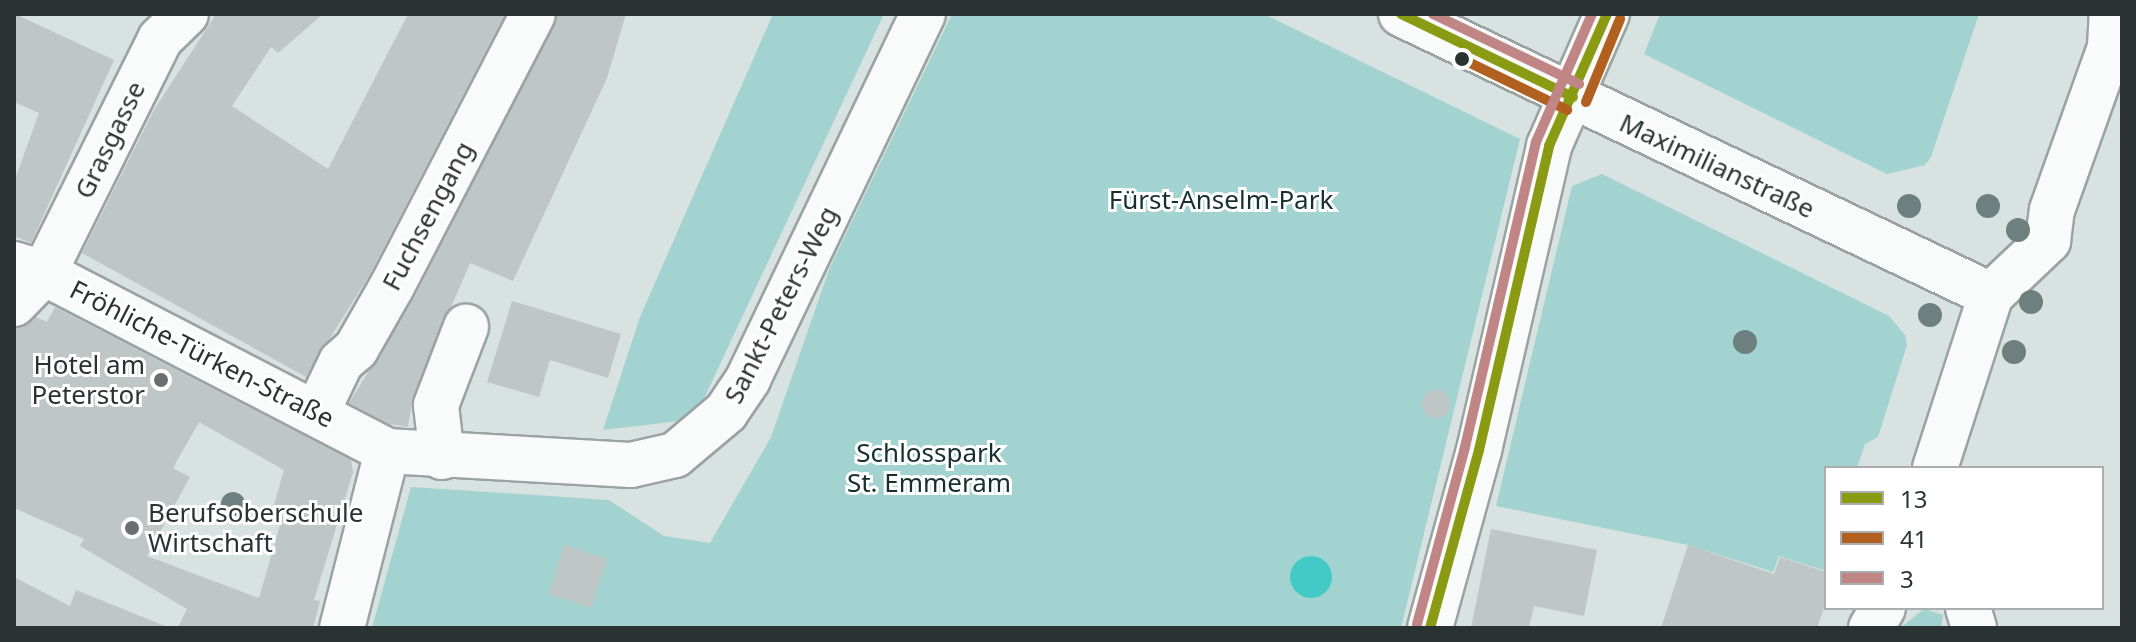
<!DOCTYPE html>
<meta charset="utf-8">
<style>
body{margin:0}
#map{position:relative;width:2136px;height:642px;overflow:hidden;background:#d7e2e1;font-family:"Noto Sans",sans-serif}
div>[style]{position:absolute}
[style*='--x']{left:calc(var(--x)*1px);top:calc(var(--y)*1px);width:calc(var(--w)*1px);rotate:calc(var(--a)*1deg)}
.green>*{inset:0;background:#a2d3d0}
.water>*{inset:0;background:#43cac6}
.round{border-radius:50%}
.building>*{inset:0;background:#bec7c6}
.roads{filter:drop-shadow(2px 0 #9aa3a2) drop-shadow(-2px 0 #9aa3a2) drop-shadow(0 2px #9aa3a2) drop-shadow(0 -2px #9aa3a2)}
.minor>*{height:44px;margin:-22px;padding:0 22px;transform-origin:22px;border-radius:22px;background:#f9fbfa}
.bus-1>*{height:10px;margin:-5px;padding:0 5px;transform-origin:5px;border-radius:5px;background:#8b9a13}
.bus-2>*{height:10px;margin:-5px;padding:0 5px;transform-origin:5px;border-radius:5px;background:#b1601f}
.bus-3>*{height:10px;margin:-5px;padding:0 5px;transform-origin:5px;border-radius:5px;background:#bf8685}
.trees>*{width:24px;height:24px;margin:-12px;border-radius:50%;background:#6d807f}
.dots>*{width:22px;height:22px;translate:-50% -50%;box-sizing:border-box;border:4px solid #fff;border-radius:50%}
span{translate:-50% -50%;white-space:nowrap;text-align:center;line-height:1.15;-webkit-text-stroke:6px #fff;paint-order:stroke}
.street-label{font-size:26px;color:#2b3332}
.park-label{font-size:26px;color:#172f2e}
.poi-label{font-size:26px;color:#2b3332}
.right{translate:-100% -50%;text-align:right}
.left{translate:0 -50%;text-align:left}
.frame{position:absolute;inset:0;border:16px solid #2b3332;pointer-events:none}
.legend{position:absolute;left:1824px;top:466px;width:280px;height:144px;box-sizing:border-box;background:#fff;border:2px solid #aaadad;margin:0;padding:10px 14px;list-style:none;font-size:24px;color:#2b3332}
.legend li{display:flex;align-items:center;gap:16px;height:40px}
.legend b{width:40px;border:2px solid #aaadad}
</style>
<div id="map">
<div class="green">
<i style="clip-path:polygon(773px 14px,884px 14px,700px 407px,679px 421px,603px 430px,640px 317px)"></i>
<i style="clip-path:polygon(952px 14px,1264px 14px,1520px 139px,1401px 628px,372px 628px,411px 487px,609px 500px,664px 536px,710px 543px,771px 437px,830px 267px)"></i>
<i style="clip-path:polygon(1660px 14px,1979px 14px,1931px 157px,1925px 165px,1887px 174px,1644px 54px)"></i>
<i style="clip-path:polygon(1602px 174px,1889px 316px,1905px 335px,1907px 345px,1878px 437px,1865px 444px,1857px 468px,1826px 468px,1826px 571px,1779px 556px,1773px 572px,1688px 545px,1496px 506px,1572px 186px)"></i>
<i style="clip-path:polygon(1924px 609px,1943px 615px,1941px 628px,1900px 628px)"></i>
</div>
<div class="water">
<i class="round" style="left:1290px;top:556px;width:42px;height:42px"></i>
</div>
<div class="building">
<i style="clip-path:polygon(15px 14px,114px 60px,31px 243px,14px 236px,14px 182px,39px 113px,14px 102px)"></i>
<i style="clip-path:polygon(216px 14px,323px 14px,278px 53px,271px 47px,232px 106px,328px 169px,408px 14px,505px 14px,370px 274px,306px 377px,82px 253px,154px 110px)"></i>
<i style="clip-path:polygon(558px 14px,626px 14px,607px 78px,513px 281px,470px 263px,413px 396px,408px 427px,389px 424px,349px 403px,414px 298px)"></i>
<i style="clip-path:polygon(512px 301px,621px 334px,608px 378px,550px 360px,539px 397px,487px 382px)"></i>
<i style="clip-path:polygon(evenodd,55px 307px,351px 460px,353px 472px,314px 600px,320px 601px,313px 628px,178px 628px,187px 609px,80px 546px,84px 539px,14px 508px,14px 328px,36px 317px,47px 322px,55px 307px,199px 422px,284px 470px,273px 508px,284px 511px,259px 598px,147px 556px,190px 477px,173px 468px,199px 422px)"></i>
<i class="round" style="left:1422px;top:390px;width:28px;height:28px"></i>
<i style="clip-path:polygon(1491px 529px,1597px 550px,1584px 616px,1534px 606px,1529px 628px,1471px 628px)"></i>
<i style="clip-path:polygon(564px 545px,607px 559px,591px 608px,549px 594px)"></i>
<i style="clip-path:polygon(1688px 545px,1774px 574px,1780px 557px,1826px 572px,1826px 602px,1817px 628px,1661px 628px)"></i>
<i style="clip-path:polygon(14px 577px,70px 606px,76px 590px,170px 628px,14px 628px)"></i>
</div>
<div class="roads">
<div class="minor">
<i style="--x:1401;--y:14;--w:653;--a:25.47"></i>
<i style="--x:14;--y:264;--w:31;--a:17"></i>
<i style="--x:44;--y:273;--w:386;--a:27.4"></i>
<i style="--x:14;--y:304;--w:43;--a:-45.9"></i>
<i style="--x:44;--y:273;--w:261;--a:-63.6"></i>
<i style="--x:160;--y:39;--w:36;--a:-44"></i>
<i style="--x:317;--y:412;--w:55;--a:-64.4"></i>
<i style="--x:341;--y:362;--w:20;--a:-41"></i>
<i style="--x:356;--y:349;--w:73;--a:-60.3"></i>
<i style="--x:392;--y:286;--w:306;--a:-62.6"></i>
<i style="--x:442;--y:457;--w:52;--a:-96.6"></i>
<i style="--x:436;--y:405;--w:84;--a:-69"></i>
<i style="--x:1935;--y:468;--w:182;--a:-72.1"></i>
<i style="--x:1991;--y:295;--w:79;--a:-43.5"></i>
<i style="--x:2048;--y:241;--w:31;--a:-83"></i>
<i style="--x:2052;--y:210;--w:173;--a:-70.4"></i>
<i style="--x:2110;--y:47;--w:33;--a:-87"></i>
<i style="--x:1968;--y:608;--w:21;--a:73"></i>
<i style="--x:342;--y:628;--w:183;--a:-75.7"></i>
<i style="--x:387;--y:451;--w:244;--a:3.3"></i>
<i style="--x:631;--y:465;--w:45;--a:-12.8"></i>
<i style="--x:675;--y:455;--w:67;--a:-40.1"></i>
<i style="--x:726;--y:412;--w:40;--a:-56"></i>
<i style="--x:748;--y:379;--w:405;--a:-64.4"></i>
<i style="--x:1430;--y:628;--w:185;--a:-74.6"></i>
<i style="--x:1479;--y:450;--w:312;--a:-77"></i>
<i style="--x:1549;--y:146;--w:144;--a:-66.3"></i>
<i style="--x:1871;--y:628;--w:23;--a:-59"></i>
</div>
</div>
<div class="bus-1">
<i style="--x:1401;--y:14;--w:191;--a:25.8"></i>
<i style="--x:1430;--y:628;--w:185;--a:-74.6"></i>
<i style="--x:1479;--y:450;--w:312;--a:-77"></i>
<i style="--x:1549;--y:146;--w:144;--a:-66.3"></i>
</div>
<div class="bus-2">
<i style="--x:1462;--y:59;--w:117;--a:25.9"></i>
<i style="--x:1586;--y:102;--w:90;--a:-67.7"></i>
</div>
<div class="bus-3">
<i style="--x:1433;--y:14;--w:162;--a:25.6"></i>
<i style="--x:1417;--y:624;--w:183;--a:-74.8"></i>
<i style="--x:1465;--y:447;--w:313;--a:-76.9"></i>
<i style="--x:1536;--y:142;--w:140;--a:-66.4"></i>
</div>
<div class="trees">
<i style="left:1909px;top:206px"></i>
<i style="left:1988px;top:206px"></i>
<i style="left:2018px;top:230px"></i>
<i style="left:2031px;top:302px"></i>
<i style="left:1930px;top:315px"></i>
<i style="left:1745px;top:342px"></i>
<i style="left:2014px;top:352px"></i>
<i style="left:233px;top:504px"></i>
</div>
<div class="dots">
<i style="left:1462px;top:59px;background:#2b3332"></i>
<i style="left:161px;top:380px;background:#67706f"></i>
<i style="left:132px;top:528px;background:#67706f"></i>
</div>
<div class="street-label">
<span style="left:110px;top:140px;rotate:-64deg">Grasgasse</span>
<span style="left:1717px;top:166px;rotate:25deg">Maximilianstraße</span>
<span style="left:428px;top:216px;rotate:-62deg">Fuchsengang</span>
<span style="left:781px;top:305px;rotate:-63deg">Sankt-Peters-Weg</span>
<span style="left:202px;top:354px;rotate:27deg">Fröhliche-Türken-Straße</span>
</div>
<div class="park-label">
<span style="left:1221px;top:200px">Fürst-Anselm-Park</span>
<span style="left:929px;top:468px">Schlosspark<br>St. Emmeram</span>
</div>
<div class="poi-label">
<span class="right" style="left:145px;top:380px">Hotel am<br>Peterstor</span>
<span class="left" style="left:148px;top:528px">Berufsoberschule<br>Wirtschaft</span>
</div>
<div class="frame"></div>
<ul class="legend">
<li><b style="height:10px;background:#8b9a13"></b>13</li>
<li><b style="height:10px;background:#b1601f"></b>41</li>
<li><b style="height:10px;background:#bf8685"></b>3</li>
</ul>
</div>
